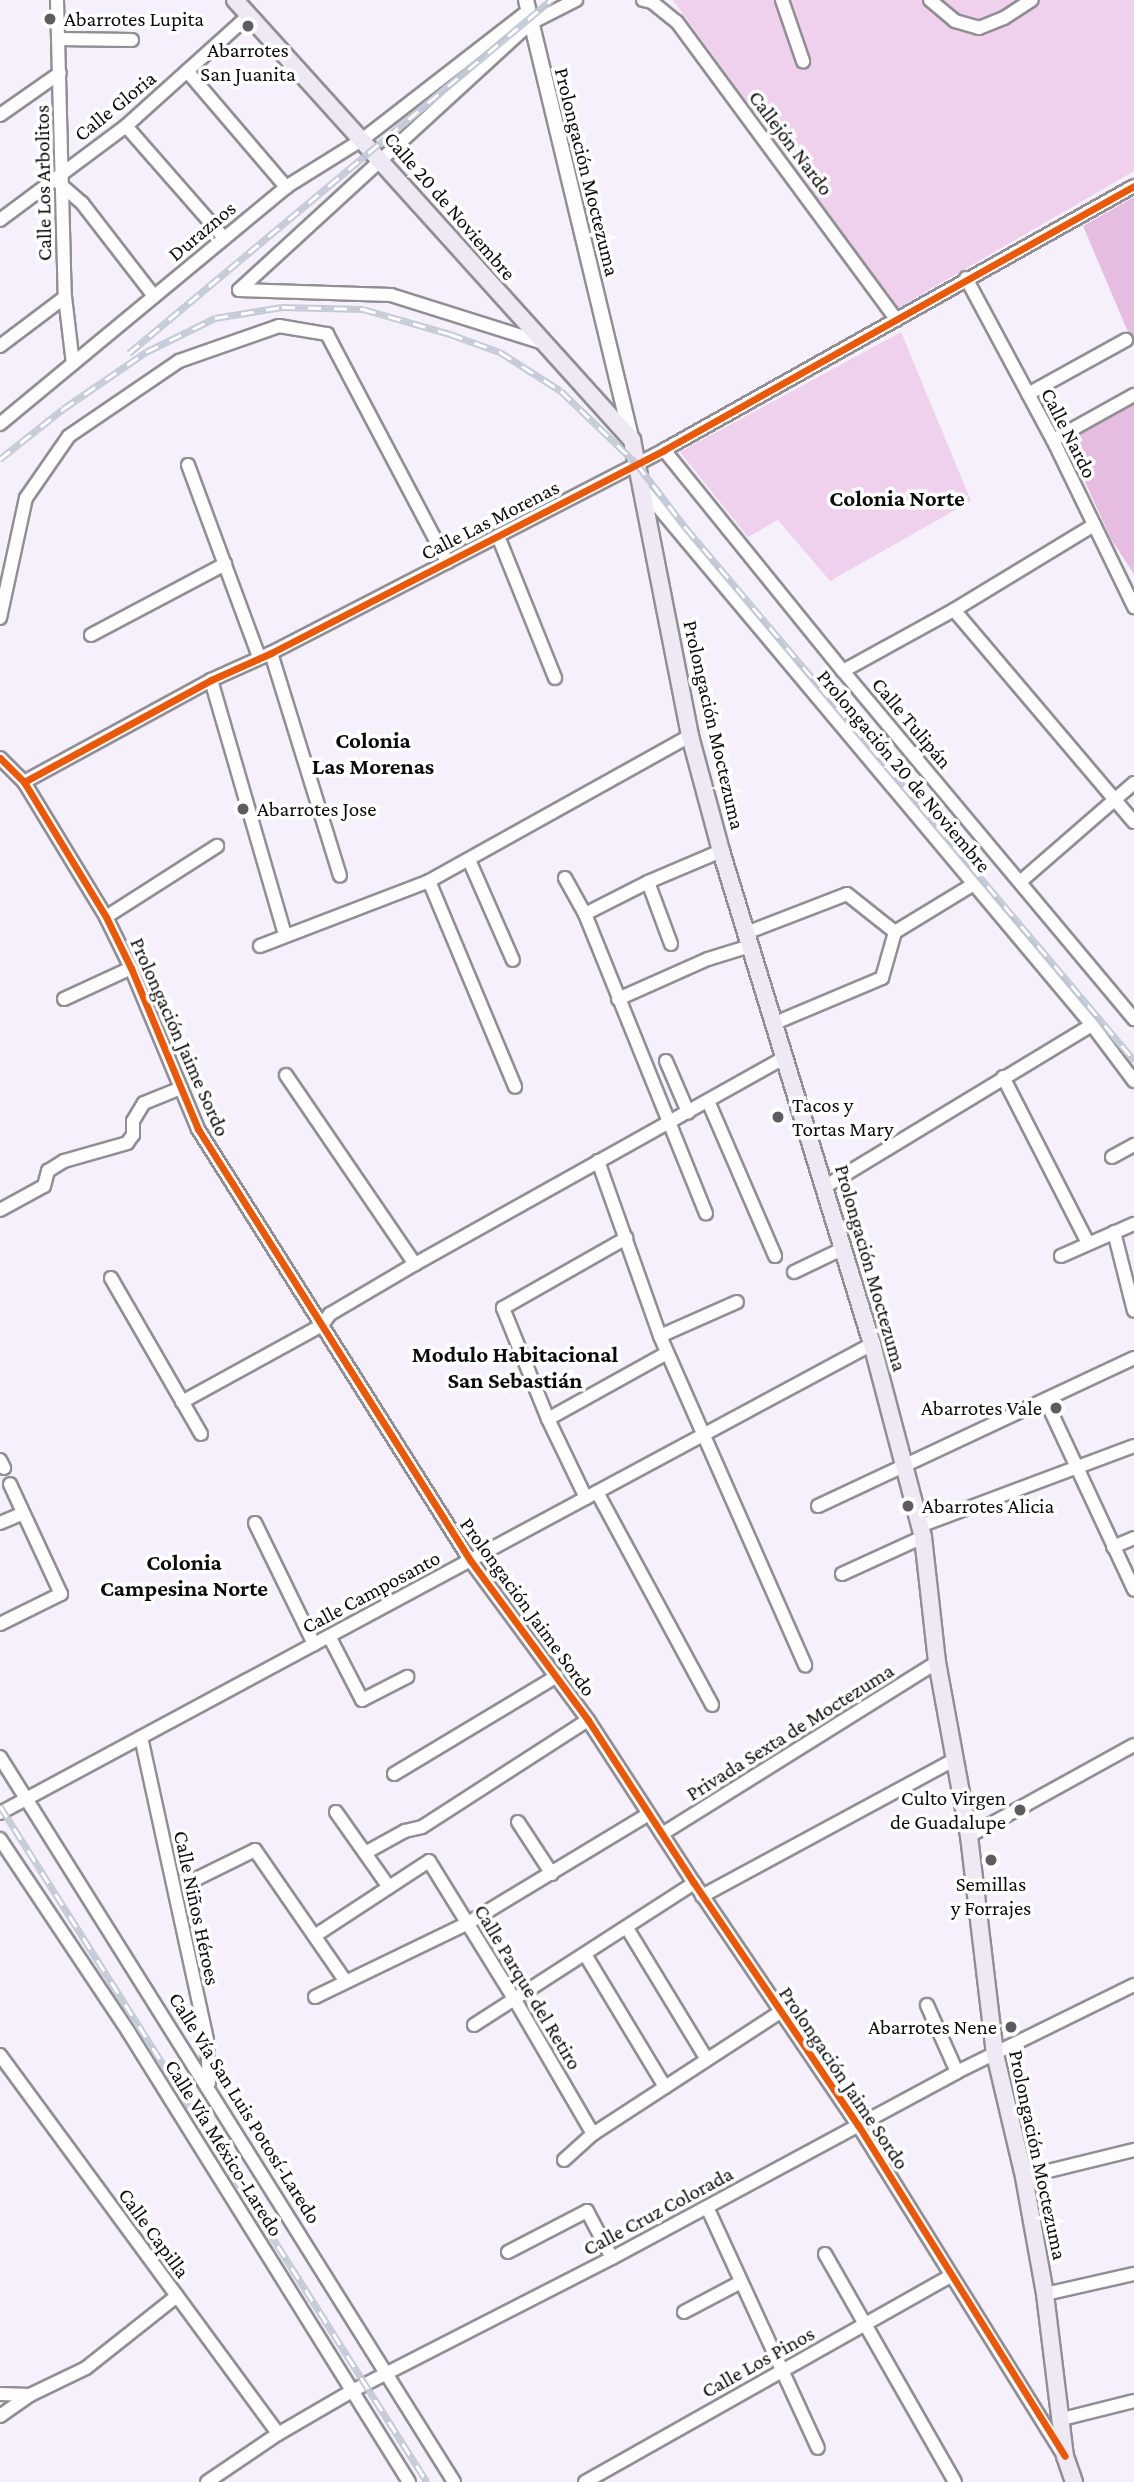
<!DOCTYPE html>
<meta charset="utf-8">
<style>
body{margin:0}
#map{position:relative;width:1134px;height:2482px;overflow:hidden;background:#f5f0fb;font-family:"Crimson Pro",serif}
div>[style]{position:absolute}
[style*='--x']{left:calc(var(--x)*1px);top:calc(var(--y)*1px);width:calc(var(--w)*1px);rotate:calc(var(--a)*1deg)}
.green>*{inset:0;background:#efd0ed}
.forest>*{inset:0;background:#e6bde0}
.roads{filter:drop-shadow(2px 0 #918f94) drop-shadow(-2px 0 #918f94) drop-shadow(0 2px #918f94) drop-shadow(0 -2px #918f94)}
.minor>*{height:12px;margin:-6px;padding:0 6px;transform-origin:6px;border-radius:6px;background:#fefdfe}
.tertiary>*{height:14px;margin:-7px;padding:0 7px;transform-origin:7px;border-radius:7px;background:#fefdfe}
.secondary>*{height:16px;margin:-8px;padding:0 8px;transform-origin:8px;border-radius:8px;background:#efe8f5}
.rail>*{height:7px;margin-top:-3.5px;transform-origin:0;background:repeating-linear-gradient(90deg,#fff 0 13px,#c4cad7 0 26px);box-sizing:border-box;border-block:2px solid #c4cad7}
.cycleway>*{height:7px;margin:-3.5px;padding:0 3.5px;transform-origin:3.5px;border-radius:3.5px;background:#e8590c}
.dots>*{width:19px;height:19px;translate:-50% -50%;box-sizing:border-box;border:4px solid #fff;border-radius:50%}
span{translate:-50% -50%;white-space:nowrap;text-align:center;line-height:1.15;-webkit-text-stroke:7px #fff;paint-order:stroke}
.poi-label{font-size:21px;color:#0c0c0c}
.left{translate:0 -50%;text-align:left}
.right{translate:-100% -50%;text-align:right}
.street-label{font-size:21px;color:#0c0c0c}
.neighbourhood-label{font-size:23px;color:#0c0c0c;font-weight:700}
</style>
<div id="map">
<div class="green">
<i style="clip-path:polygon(673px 0,1134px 0,1134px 171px,896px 309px)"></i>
<i style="clip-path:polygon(901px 332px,971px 501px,830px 581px,778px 520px,748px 537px,680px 452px)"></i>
</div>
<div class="forest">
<i style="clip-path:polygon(1134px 197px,1134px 346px,1083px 226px)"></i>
<i style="clip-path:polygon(1134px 400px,1134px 574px,1111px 539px,1067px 442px)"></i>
</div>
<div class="roads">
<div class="minor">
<i style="--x:57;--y:0;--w:297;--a:88.5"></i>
<i style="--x:65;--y:297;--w:67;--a:83.2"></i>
<i style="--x:643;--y:0;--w:9;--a:13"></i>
<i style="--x:652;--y:2;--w:32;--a:39"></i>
<i style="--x:677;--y:22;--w:370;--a:53.6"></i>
<i style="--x:782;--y:0;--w:65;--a:71"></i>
<i style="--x:930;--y:0;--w:33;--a:40"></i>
<i style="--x:955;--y:21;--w:25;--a:16"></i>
<i style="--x:979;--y:28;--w:27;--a:-22"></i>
<i style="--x:1004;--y:18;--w:33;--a:-33"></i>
<i style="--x:58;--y:39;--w:74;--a:0.8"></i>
<i style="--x:187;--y:71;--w:153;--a:49.5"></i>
<i style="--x:0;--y:115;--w:73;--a:-35"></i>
<i style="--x:126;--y:126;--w:149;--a:48.8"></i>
<i style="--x:60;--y:184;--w:29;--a:41"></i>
<i style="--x:82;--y:203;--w:118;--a:52.3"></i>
<i style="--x:0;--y:220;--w:157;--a:-36.7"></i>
<i style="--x:126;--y:126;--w:164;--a:-42"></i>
<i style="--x:966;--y:278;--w:184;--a:61.8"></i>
<i style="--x:1053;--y:440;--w:186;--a:64.1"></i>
<i style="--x:239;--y:290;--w:394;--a:-42.5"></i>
<i style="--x:529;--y:24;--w:53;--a:-27.1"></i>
<i style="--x:239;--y:290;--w:152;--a:1.9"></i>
<i style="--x:391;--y:295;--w:159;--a:17.5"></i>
<i style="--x:0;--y:346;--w:81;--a:-37"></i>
<i style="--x:1028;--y:394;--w:112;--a:-28.9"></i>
<i style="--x:0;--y:424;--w:371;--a:-39.6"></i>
<i style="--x:286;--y:187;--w:91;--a:-31.9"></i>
<i style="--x:363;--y:139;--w:209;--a:-37.8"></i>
<i style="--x:1053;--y:440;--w:93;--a:-29.1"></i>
<i style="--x:664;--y:450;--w:284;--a:51"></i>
<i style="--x:843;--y:671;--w:454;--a:50.1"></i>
<i style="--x:188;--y:465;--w:205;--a:69.7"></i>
<i style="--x:643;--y:489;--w:699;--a:50.05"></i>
<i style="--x:1092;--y:1025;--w:70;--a:53.1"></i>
<i style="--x:498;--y:536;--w:153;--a:68.1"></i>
<i style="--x:954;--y:610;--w:278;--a:49.7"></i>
<i style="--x:0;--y:618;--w:123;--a:-77.8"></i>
<i style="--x:26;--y:498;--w:75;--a:-55.3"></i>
<i style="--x:69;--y:436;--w:133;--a:-34.3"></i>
<i style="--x:179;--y:361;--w:106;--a:-19.3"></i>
<i style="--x:279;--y:326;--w:49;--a:9.5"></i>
<i style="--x:327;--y:334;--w:258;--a:62.2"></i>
<i style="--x:91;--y:635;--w:152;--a:-27.9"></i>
<i style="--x:271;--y:653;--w:233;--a:72.8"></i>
<i style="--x:843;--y:671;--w:127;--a:-28.8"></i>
<i style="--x:954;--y:610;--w:164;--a:-31.3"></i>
<i style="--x:211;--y:680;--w:266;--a:73.8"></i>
<i style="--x:0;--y:758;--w:34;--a:45"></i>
<i style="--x:24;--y:782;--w:158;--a:58.7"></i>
<i style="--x:106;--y:917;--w:57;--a:63.9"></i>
<i style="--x:131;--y:968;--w:174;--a:67.4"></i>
<i style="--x:198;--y:1129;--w:510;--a:57.74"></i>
<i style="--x:470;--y:1560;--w:199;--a:53.6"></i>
<i style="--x:588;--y:1720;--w:194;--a:57"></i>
<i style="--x:694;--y:1883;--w:292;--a:55.9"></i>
<i style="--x:858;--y:2125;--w:390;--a:58.1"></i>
<i style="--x:24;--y:782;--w:213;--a:-28.6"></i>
<i style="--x:211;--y:680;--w:66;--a:-24.2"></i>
<i style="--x:271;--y:653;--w:442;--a:-27.3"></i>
<i style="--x:664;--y:450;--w:539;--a:-29.32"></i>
<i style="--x:469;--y:860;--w:109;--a:66.3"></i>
<i style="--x:565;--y:878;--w:41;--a:60.9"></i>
<i style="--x:585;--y:914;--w:323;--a:68"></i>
<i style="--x:429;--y:881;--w:223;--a:67.3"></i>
<i style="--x:648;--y:882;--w:66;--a:69.6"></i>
<i style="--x:1020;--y:882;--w:151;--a:-41"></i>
<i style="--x:585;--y:914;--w:71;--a:-26.9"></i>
<i style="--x:648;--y:882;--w:79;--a:-23"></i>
<i style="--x:106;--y:917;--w:132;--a:-32.6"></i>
<i style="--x:746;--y:933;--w:108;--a:-21.1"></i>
<i style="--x:847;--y:894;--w:61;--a:38.4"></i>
<i style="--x:260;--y:946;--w:181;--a:-21"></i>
<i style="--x:429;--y:881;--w:299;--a:-29.1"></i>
<i style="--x:64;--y:999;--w:74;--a:-24.8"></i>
<i style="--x:618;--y:999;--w:98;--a:-24"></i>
<i style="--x:708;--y:959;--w:44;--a:-17.2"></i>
<i style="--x:775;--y:1023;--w:116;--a:-22.8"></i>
<i style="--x:882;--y:978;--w:48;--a:-74.2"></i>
<i style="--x:895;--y:932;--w:92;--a:-31.3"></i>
<i style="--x:666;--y:1061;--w:56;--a:66.7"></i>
<i style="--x:286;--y:1075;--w:229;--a:55.7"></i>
<i style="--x:1003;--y:1077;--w:186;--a:62.9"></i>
<i style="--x:708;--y:1101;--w:169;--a:66.6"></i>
<i style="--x:1112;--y:1157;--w:25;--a:-29"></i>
<i style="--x:598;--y:1161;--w:186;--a:70.5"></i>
<i style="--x:660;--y:1336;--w:360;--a:66.2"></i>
<i style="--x:826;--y:1186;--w:311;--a:-31.2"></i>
<i style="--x:0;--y:1210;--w:50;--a:-28.6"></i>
<i style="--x:44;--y:1186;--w:16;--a:-75"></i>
<i style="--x:48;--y:1171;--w:19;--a:-32"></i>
<i style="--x:64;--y:1161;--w:66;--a:-15.9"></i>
<i style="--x:127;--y:1143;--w:10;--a:-53"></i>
<i style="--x:133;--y:1135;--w:14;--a:-90"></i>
<i style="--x:133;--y:1121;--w:21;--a:-59"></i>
<i style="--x:144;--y:1103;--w:40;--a:-22"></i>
<i style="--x:1114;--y:1232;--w:81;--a:75.8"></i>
<i style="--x:1061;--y:1256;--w:80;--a:-23.7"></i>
<i style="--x:794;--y:1272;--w:55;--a:-25.6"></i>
<i style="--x:111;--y:1278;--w:180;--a:60"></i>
<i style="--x:660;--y:1336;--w:84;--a:-23.8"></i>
<i style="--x:1046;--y:1401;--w:208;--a:65"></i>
<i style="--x:182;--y:1402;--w:160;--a:-28.8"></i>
<i style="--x:322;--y:1325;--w:14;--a:-54"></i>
<i style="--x:330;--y:1314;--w:99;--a:-30.5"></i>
<i style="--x:415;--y:1264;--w:424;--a:-29.2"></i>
<i style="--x:548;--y:1419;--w:136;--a:-29"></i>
<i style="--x:0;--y:1460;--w:9;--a:63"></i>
<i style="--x:597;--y:1492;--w:242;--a:61.6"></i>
<i style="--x:586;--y:1498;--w:88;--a:-115.7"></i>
<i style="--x:548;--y:1419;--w:120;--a:-112.1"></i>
<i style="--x:503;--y:1308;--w:142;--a:-29.6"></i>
<i style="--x:818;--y:1506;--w:349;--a:-25.1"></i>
<i style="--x:0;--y:1523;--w:25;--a:-23"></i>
<i style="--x:255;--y:1523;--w:135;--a:64"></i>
<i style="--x:920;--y:1526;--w:228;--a:-20.5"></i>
<i style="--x:1113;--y:1547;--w:23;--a:-23"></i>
<i style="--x:842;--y:1574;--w:89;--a:-24.6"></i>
<i style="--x:0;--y:1624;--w:68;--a:-26.2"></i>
<i style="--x:61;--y:1594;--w:121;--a:-114.9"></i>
<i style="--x:329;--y:1636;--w:72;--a:62.7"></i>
<i style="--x:362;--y:1700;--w:51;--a:-27.1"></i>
<i style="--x:141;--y:1737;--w:310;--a:77.7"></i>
<i style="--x:207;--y:2040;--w:43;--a:87.3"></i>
<i style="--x:0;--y:1757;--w:855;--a:57.94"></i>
<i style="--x:394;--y:1774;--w:190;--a:-31"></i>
<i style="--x:336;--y:1812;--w:92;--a:54.8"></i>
<i style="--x:0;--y:1813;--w:990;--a:-28.27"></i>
<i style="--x:518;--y:1822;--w:62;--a:56.8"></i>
<i style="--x:662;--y:1834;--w:324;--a:-32"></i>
<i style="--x:969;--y:1836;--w:188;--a:-28.9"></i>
<i style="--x:0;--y:1839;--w:231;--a:56.3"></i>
<i style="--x:128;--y:2031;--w:531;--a:58.07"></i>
<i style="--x:365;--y:1853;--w:46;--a:-28.8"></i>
<i style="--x:405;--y:1831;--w:17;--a:-13"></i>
<i style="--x:422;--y:1827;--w:197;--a:-32.8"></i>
<i style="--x:192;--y:1881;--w:70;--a:-26.2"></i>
<i style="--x:255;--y:1850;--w:160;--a:55.4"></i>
<i style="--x:702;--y:1896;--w:288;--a:-28.4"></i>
<i style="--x:627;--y:1928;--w:152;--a:58.7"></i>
<i style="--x:316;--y:1935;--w:135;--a:-33.2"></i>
<i style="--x:429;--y:1861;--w:163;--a:58.3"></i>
<i style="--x:515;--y:2000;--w:155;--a:59.8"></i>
<i style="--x:586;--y:1956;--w:153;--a:58.9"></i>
<i style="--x:315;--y:1997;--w:170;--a:-25.8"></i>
<i style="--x:468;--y:1923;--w:211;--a:-31.1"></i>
<i style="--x:927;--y:2005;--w:73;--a:65.9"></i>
<i style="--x:474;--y:2025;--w:262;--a:-32.8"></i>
<i style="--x:0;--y:2055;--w:470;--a:53.7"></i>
<i style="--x:564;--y:2160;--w:39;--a:-42"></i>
<i style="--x:593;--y:2134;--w:223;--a:-33.1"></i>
<i style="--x:1024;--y:2177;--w:113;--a:-13.8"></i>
<i style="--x:707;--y:2207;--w:265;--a:65.3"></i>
<i style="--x:508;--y:2252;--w:89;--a:-27.4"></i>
<i style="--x:587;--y:2211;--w:53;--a:62"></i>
<i style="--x:825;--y:2254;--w:262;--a:60.3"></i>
<i style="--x:1045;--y:2294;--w:91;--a:-12.7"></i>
<i style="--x:684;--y:2312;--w:64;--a:-27.8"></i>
<i style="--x:0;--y:2394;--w:30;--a:2"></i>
<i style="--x:0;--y:2416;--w:37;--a:-35"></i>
<i style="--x:30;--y:2395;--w:62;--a:-25.7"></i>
<i style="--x:86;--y:2368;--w:116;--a:-38.4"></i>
<i style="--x:1062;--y:2419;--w:74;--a:-14"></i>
<i style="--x:207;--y:2482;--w:86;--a:-34.1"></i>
<i style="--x:278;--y:2434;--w:86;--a:-30.2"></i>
<i style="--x:352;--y:2391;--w:292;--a:-27.1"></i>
<i style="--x:612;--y:2258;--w:392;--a:-28.3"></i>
<i style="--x:957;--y:2072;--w:197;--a:-26.2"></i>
<i style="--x:585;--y:2482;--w:420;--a:-29.4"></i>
</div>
<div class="tertiary">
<i style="--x:526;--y:0;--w:453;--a:76.5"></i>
</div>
<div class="secondary">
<i style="--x:235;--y:0;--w:593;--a:47.94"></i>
<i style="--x:632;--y:440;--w:302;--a:78.9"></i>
<i style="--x:690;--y:736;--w:119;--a:74.9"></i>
<i style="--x:721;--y:851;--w:516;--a:72.97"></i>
<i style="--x:872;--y:1344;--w:200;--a:75.2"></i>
<i style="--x:923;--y:1537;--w:126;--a:83.6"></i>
<i style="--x:937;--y:1662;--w:177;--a:79.6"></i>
<i style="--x:969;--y:1836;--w:220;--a:83.2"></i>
<i style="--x:995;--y:2054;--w:126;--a:76.7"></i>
<i style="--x:1024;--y:2177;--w:119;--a:79.8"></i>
<i style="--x:1045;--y:2294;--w:163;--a:83"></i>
<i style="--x:1065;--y:2456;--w:28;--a:71"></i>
</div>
</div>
<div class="rail">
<i style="--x:129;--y:353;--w:550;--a:-39.91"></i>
<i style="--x:0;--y:459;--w:80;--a:-38.4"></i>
<i style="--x:63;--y:409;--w:101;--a:-34.5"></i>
<i style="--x:146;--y:352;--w:77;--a:-26.2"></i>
<i style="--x:215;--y:318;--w:68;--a:-9.3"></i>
<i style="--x:282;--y:307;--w:81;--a:1.4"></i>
<i style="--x:363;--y:309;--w:91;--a:16"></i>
<i style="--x:450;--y:334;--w:53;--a:19.8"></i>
<i style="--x:500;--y:352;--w:72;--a:32.6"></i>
<i style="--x:561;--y:391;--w:105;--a:43.8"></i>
<i style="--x:637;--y:464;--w:81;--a:52.6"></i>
<i style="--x:686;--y:528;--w:696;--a:49.9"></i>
<i style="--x:0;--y:1806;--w:800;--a:57.72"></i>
</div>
<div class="cycleway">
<i style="--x:0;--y:758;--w:34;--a:45"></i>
<i style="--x:24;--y:782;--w:158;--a:58.7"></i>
<i style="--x:106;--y:917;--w:57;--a:63.9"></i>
<i style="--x:131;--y:968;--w:174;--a:67.4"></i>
<i style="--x:198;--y:1129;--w:510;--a:57.74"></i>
<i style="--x:470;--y:1560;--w:199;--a:53.6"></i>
<i style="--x:588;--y:1720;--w:194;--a:57"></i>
<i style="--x:694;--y:1883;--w:292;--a:55.9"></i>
<i style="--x:858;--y:2125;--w:390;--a:58"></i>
<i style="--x:24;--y:782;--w:213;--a:-28.6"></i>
<i style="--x:211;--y:680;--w:66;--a:-24.2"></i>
<i style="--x:271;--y:653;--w:442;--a:-27.3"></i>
<i style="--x:664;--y:450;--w:539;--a:-29.32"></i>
</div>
<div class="dots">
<i style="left:50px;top:19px;background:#5e5c60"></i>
<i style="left:248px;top:26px;background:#5e5c60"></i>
<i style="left:243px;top:809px;background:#5e5c60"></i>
<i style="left:778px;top:1117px;background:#5e5c60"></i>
<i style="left:1056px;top:1408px;background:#5e5c60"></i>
<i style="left:908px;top:1506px;background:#5e5c60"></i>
<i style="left:1020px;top:1810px;background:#5e5c60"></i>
<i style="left:991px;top:1860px;background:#5e5c60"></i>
<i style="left:1011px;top:2027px;background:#5e5c60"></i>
</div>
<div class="poi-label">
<span class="left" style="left:64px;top:19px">Abarrotes Lupita</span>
<span style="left:248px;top:62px">Abarrotes<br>San Juanita</span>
<span class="left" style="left:257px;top:809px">Abarrotes Jose</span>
<span class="left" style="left:792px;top:1117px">Tacos y<br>Tortas Mary</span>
<span class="right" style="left:1042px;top:1408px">Abarrotes Vale</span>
<span class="left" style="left:922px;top:1506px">Abarrotes Alicia</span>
<span class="right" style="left:1006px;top:1810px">Culto Virgen<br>de Guadalupe</span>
<span style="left:991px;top:1896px">Semillas<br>y Forrajes</span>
<span class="right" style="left:997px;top:2027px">Abarrotes Nene</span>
</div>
<div class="street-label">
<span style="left:115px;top:106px;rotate:-39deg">Calle Gloria</span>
<span style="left:791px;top:143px;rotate:53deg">Callejón Nardo</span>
<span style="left:587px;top:172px;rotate:76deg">Prolongación Moctezuma</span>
<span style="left:43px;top:183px;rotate:-91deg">Calle Los Arbolitos</span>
<span style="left:450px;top:206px;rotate:49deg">Calle 20 de Noviembre</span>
<span style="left:202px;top:231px;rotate:-40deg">Duraznos</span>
<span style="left:1069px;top:433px;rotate:63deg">Calle Nardo</span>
<span style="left:490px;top:520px;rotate:-27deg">Calle Las Morenas</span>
<span style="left:912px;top:723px;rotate:50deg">Calle Tulipán</span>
<span style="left:714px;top:725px;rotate:77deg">Prolongación Moctezuma</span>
<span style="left:904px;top:771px;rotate:50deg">Prolongación 20 de Noviembre</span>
<span style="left:180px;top:1037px;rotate:66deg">Prolongación Jaime Sordo</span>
<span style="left:871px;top:1268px;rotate:74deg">Prolongación Moctezuma</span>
<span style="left:371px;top:1592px;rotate:-28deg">Calle Camposanto</span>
<span style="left:528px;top:1607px;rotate:54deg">Prolongación Jaime Sordo</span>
<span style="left:790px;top:1732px;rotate:-32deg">Privada Sexta de Moctezuma</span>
<span style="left:197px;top:1908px;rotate:78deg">Calle Niños Héroes</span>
<span style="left:528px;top:1987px;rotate:59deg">Calle Parque del Retiro</span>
<span style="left:844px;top:2078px;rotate:56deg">Prolongación Jaime Sordo</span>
<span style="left:245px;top:2108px;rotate:58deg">Calle Vía San Luis Potosí-Laredo</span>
<span style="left:224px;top:2148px;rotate:58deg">Calle Vía México-Laredo</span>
<span style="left:1038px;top:2155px;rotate:78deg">Prolongación Moctezuma</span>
<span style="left:658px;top:2211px;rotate:-28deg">Calle Cruz Colorada</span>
<span style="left:154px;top:2233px;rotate:54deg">Calle Capilla</span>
<span style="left:758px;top:2362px;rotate:-29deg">Calle Los Pinos</span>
</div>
<div class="neighbourhood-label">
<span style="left:897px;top:498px">Colonia Norte</span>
<span style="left:373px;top:753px">Colonia<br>Las Morenas</span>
<span style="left:515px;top:1367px">Modulo Habitacional<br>San Sebastián</span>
<span style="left:184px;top:1575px">Colonia<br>Campesina Norte</span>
</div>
</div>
